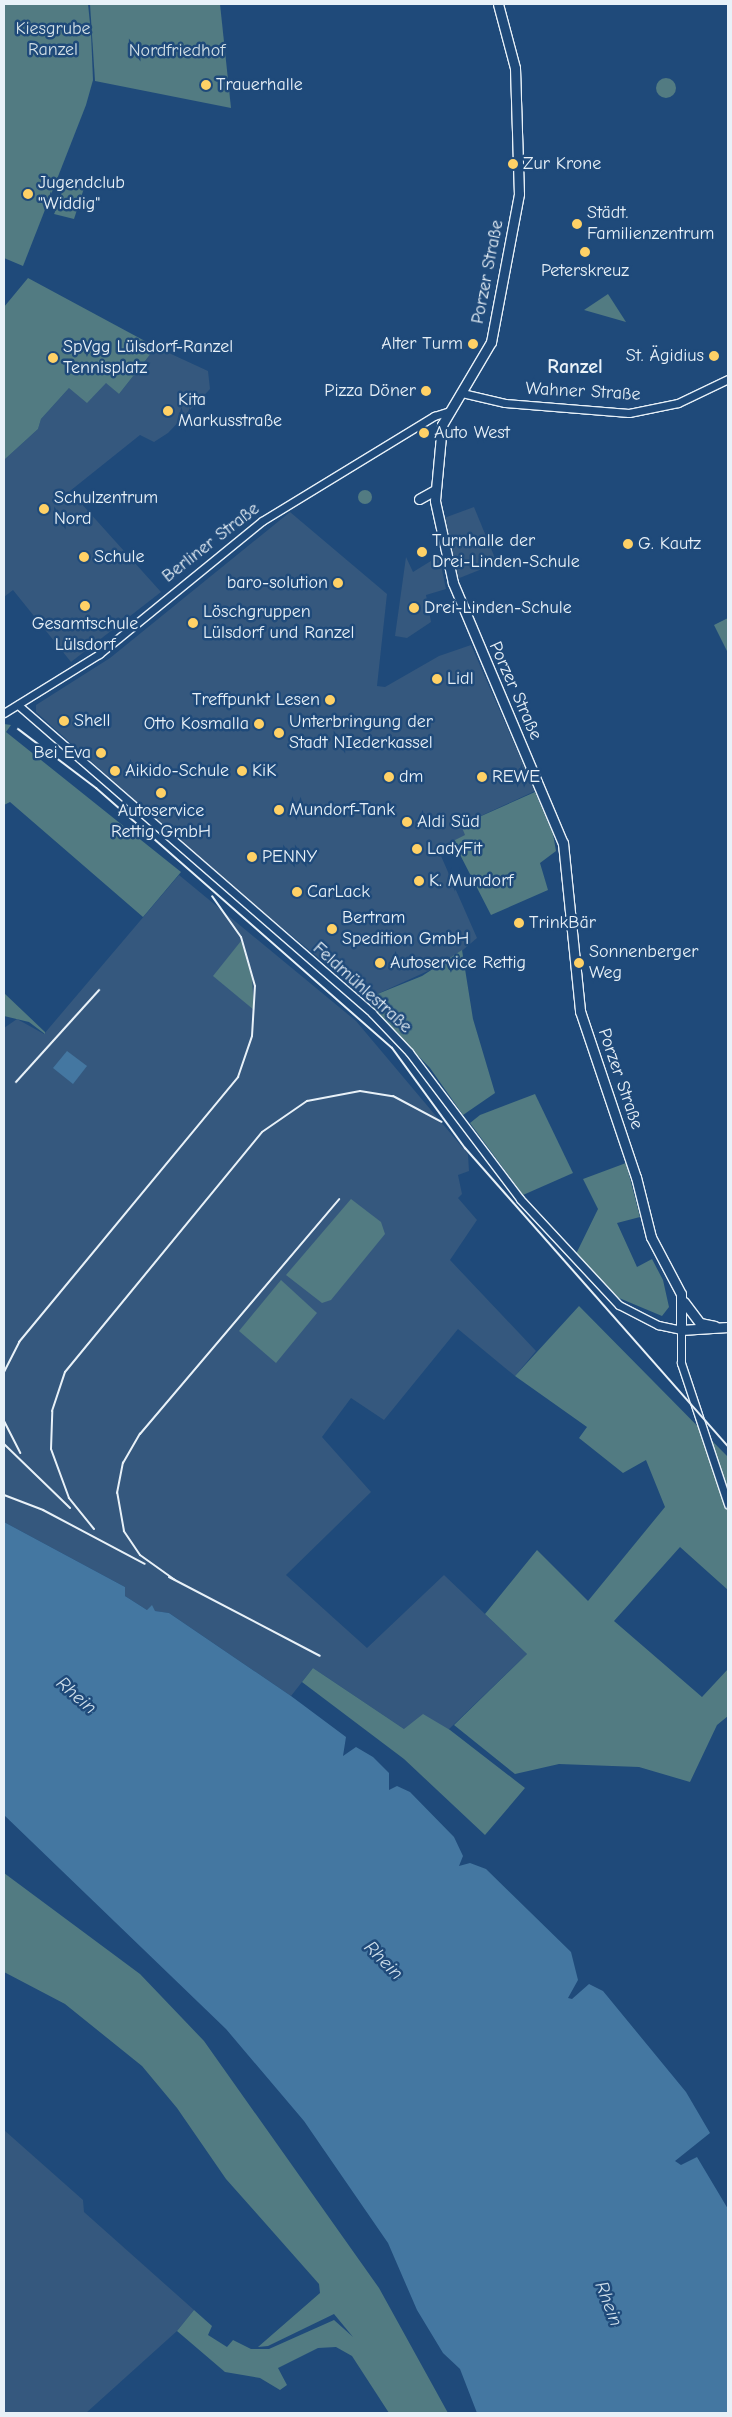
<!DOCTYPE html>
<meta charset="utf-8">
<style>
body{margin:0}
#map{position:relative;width:732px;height:2417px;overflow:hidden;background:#1f4a7a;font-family:"Comic Neue",sans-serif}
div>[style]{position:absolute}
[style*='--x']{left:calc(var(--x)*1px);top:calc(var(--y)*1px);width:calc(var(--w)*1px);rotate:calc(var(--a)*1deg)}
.built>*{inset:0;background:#35587e}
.green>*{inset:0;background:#527b82}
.round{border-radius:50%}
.water>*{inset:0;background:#4477a1}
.roads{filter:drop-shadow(1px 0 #e8f1f8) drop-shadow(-1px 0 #e8f1f8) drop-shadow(0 1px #e8f1f8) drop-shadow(0 -1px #e8f1f8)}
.minor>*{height:7px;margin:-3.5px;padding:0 3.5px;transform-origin:3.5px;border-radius:3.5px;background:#1f4a7a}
.major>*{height:9px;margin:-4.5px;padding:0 4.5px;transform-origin:4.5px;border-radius:4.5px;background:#1f4a7a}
.rail>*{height:2px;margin:-1px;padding:0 1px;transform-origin:1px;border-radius:1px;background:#e8f1f8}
.dots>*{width:14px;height:14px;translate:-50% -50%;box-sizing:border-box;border:2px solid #1f4a7a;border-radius:50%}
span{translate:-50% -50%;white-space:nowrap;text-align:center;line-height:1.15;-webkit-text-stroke:5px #1f4a7a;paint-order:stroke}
.park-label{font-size:18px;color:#d2dfe6}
.poi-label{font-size:18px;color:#e8f1f8}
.left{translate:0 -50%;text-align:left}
.right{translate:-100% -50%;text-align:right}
.street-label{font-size:18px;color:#e8f1f8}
.water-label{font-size:19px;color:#cfdfeb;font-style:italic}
.quarter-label{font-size:20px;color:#e8f1f8;font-weight:700}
.frame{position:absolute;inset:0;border:5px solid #e8f1f8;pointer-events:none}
</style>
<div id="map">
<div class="built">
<i style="clip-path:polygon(156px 347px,208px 371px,210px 389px,168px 433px,154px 442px,140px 435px,70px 491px,161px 592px,71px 662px,13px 590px,4px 597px,4px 460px,38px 429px,41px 419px,69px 388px,106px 382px,119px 394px)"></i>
<i style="clip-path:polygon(474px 507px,497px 563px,457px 579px,444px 518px)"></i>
<i style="clip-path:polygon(290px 512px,387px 594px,377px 686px,385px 687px,439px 656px,471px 645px,535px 791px,461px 825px,466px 835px,454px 841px,457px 849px,441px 856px,477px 938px,450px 961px,375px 995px,371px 1001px,216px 873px,36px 712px,36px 705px,110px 658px)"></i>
<i style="clip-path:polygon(439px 556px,446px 589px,426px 595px,431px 622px,407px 638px,395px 636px,406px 557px,413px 572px)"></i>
<i style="clip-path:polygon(179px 875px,356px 1021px,468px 1154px,469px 1171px,458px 1175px,462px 1194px,458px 1198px,477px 1220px,450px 1260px,536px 1351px,515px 1376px,458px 1329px,384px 1420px,351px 1398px,322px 1437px,371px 1492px,286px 1575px,367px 1648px,444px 1575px,527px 1654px,447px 1731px,404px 1729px,313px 1668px,291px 1696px,169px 1613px,147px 1610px,125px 1596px,125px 1587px,4px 1522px,4px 1028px,17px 1019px,44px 1034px)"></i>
<i style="clip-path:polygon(4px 2130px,83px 2200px,84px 2212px,194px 2310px,177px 2331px,86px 2413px,4px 2413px)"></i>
</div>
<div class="green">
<i style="clip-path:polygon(4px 4px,88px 4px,91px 33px,93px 80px,86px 105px,23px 266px,4px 258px)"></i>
<i style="clip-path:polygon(90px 4px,220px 4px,231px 108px,95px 81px)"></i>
<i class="round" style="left:656px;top:78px;width:20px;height:20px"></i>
<i style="clip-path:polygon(66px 181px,85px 185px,74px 219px,54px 214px)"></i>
<i style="clip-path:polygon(28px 278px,156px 347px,119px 394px,106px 383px,87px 403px,69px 388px,41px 419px,38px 429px,4px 460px,4px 307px)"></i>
<i style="clip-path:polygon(608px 294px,626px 322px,584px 310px)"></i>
<i class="round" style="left:358px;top:490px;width:14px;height:14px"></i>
<i style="clip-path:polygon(728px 618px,728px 653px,714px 625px)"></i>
<i style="clip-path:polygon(4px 724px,11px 725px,6px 732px,181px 872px,143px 917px,10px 802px,4px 805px)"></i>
<i style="clip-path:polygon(535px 792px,553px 834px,556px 851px,540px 863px,548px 890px,491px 915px,453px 841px,465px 835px,461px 825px)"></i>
<i style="clip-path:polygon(241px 941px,252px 979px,254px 1010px,213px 976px)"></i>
<i style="clip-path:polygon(462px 950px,473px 1019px,495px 1093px,463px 1115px,430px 1068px,371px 1007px,375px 995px,422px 976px)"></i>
<i style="clip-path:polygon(4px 993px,45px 1032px,45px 1034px,29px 1022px,4px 1016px)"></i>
<i style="clip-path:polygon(535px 1094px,573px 1173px,523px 1195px,470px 1123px,480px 1115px)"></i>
<i style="clip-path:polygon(626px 1163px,640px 1217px,617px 1223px,637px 1267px,652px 1259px,663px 1280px,669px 1307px,662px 1316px,619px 1298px,576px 1254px,598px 1209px,583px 1179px)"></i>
<i style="clip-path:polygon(351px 1199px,381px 1222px,385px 1234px,331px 1300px,322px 1303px,286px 1275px)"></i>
<i style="clip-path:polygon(281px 1280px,317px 1313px,276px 1363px,239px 1331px)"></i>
<i style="clip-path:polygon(579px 1306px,728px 1457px,728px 1590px,680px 1547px,614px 1621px,702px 1697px,728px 1669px,728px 1716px,717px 1725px,690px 1782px,639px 1767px,559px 1764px,515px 1774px,454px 1725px,527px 1654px,485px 1614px,537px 1550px,588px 1601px,665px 1507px,646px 1460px,623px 1473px,579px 1438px,587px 1427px,515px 1376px)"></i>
<i style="clip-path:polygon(313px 1668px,404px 1729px,423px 1714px,450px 1730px,525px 1788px,485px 1835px,404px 1759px,302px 1682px)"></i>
<i style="clip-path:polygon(4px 1873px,140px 1974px,204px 2041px,379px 2288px,448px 2413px,389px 2413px,352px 2356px,336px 2347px,318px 2348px,278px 2368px,287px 2385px,280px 2390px,260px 2378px,225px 2372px,177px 2331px,194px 2310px,212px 2326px,208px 2335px,227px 2347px,233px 2340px,251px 2349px,269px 2349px,334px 2320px,353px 2337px,334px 2314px,268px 2346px,258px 2347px,320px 2293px,319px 2284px,226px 2179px,177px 2108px,142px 2066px,65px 2004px,4px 1972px)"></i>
</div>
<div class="water">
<i style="clip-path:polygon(67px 1051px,87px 1066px,73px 1084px,53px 1068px)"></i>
<i style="clip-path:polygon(4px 1522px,125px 1587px,125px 1596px,147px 1610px,152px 1605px,155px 1611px,169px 1613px,291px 1696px,346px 1737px,343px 1756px,356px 1747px,373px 1757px,389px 1773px,389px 1790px,397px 1786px,410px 1792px,454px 1837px,463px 1856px,459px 1866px,470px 1863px,486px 1869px,571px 1952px,578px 1980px,568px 1998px,572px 1999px,589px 1984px,603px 1991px,686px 2092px,710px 2133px,675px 2161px,681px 2165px,697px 2157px,728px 2209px,728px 2413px,477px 2413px,460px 2369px,443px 2353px,417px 2310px,388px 2243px,304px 2121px,226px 2029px,4px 1815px)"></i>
</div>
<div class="roads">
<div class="minor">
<i style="--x:462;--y:393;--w:44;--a:13.1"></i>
<i style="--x:505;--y:403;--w:124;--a:4.6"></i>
<i style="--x:629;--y:413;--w:50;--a:-11.5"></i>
<i style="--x:678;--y:403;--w:55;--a:-25.6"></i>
<i style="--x:18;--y:705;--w:469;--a:41"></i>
<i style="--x:372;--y:1013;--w:54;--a:46.5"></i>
<i style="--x:409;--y:1052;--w:184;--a:52.9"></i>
<i style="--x:520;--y:1199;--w:145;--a:47"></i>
<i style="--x:619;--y:1305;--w:44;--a:27.1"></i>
<i style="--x:658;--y:1325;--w:24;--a:12"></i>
<i style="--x:681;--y:1330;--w:33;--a:90"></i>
<i style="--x:681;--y:1363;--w:149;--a:71.6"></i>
<i style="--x:4;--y:713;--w:112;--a:-31.8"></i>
<i style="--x:99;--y:654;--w:210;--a:-39.2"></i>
<i style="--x:262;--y:521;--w:202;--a:-31.4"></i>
<i style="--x:434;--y:416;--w:14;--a:-17"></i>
</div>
<div class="major">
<i style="--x:498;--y:4;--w:66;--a:75.1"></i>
<i style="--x:515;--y:68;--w:126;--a:88.2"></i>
<i style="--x:519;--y:194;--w:151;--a:100.7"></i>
<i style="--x:491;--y:342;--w:96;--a:120.6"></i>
<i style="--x:442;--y:425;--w:76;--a:95.3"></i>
<i style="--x:435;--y:501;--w:84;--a:77.6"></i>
<i style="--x:453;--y:583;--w:282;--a:67.1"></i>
<i style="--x:563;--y:843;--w:169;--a:84.2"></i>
<i style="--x:580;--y:1011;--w:175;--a:71.4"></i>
<i style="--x:636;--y:1177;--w:62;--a:76"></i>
<i style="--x:651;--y:1237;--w:64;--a:62.2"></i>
<i style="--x:681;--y:1294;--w:36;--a:90"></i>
<i style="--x:681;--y:1330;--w:47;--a:-3.7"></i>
<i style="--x:419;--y:499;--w:18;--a:-29"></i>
<i style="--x:684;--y:1302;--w:26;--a:53"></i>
<i style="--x:700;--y:1323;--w:15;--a:11"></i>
</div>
</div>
<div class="rail">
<i style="--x:18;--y:729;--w:98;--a:37.1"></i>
<i style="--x:96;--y:788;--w:394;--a:41.3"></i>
<i style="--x:392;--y:1048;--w:124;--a:53.9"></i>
<i style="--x:465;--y:1148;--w:397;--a:48.6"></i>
<i style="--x:16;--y:1082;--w:124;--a:-47.9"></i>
<i style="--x:4;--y:1372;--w:34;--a:-63"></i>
<i style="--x:19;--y:1342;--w:344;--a:-50.4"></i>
<i style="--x:238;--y:1077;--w:43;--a:-71.1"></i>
<i style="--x:252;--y:1036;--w:50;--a:-86.6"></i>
<i style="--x:255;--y:986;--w:51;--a:-105.9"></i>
<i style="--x:241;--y:937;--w:50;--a:-125.3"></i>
<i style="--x:4;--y:1421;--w:36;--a:63"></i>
<i style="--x:4;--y:1444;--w:92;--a:44.1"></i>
<i style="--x:4;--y:1495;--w:42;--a:21"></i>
<i style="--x:43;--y:1510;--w:115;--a:27.9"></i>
<i style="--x:94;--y:1529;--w:40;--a:-129"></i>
<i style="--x:69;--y:1498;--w:52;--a:-110.2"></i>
<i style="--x:51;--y:1449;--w:38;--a:-88"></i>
<i style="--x:52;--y:1411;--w:41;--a:-71.6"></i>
<i style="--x:65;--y:1372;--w:310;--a:-50.6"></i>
<i style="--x:262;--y:1132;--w:55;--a:-34.6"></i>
<i style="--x:307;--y:1101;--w:54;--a:-10.7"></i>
<i style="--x:360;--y:1091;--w:33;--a:9"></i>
<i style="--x:393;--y:1096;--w:55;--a:28"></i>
<i style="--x:169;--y:1577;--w:170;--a:27.6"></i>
<i style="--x:175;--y:1580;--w:43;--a:-144.5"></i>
<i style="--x:140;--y:1555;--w:29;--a:-124"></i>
<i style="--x:124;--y:1531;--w:39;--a:-100"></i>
<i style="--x:117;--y:1493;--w:31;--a:-79"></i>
<i style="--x:123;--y:1463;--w:34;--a:-60"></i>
<i style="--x:140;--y:1434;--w:308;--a:-49.7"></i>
</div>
<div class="dots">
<i style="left:206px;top:85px;background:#ffd166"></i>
<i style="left:513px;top:164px;background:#ffd166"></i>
<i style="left:28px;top:194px;background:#ffd166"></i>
<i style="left:577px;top:224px;background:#ffd166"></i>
<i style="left:585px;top:252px;background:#ffd166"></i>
<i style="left:473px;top:344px;background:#ffd166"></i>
<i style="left:714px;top:356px;background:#ffd166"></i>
<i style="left:53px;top:358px;background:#ffd166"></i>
<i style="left:426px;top:391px;background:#ffd166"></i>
<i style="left:168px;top:411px;background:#ffd166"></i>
<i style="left:424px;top:433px;background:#ffd166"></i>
<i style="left:44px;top:509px;background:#ffd166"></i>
<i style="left:628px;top:544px;background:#ffd166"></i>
<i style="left:422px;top:552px;background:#ffd166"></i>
<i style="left:84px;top:557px;background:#ffd166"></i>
<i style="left:338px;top:583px;background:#ffd166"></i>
<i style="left:85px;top:606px;background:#ffd166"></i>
<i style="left:414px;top:608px;background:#ffd166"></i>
<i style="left:193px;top:623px;background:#ffd166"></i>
<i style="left:437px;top:679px;background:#ffd166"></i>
<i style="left:330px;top:700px;background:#ffd166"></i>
<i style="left:64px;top:721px;background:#ffd166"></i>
<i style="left:259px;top:724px;background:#ffd166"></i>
<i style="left:279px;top:733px;background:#ffd166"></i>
<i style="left:101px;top:753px;background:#ffd166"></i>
<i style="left:115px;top:771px;background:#ffd166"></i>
<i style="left:242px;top:771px;background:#ffd166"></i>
<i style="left:389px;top:777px;background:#ffd166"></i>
<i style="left:482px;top:777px;background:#ffd166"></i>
<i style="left:161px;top:793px;background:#ffd166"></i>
<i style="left:279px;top:810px;background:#ffd166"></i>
<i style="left:407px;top:822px;background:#ffd166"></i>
<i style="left:417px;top:849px;background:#ffd166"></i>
<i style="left:252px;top:857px;background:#ffd166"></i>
<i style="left:419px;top:881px;background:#ffd166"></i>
<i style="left:297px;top:892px;background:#ffd166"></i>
<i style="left:519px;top:923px;background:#ffd166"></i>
<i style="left:332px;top:929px;background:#ffd166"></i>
<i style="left:380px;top:963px;background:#ffd166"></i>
<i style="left:579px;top:963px;background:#ffd166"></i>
</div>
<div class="park-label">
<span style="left:53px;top:40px">Kiesgrube<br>Ranzel</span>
<span style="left:177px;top:51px">Nordfriedhof</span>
</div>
<div class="poi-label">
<span class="left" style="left:216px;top:85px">Trauerhalle</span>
<span class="left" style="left:523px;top:164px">Zur Krone</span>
<span class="left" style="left:38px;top:194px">Jugendclub<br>"Widdig"</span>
<span class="left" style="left:587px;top:224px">Städt.<br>Familienzentrum</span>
<span style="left:585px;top:271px">Peterskreuz</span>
<span class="right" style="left:463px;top:344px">Alter Turm</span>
<span class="left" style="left:63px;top:358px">SpVgg Lülsdorf-Ranzel<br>Tennisplatz</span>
<span class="right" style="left:704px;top:356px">St. Ägidius</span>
<span class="right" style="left:416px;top:391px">Pizza Döner</span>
<span class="left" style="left:178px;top:411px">Kita<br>Markusstraße</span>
<span class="left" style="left:434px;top:433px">Auto West</span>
<span class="left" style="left:54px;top:509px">Schulzentrum<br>Nord</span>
<span class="left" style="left:432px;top:552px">Turnhalle der<br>Drei-Linden-Schule</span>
<span class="left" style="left:638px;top:544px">G. Kautz</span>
<span class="left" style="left:94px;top:557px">Schule</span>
<span class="right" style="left:328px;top:583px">baro-solution</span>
<span class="left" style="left:424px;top:608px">Drei-Linden-Schule</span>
<span class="left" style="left:203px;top:623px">Löschgruppen<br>Lülsdorf und Ranzel</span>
<span style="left:85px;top:635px">Gesamtschule<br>Lülsdorf</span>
<span class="left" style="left:447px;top:679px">Lidl</span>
<span class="right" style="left:320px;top:700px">Treffpunkt Lesen</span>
<span class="left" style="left:74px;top:721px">Shell</span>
<span class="left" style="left:289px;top:733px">Unterbringung der<br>Stadt NIederkassel</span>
<span class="right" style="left:249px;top:724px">Otto Kosmalla</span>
<span class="right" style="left:91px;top:753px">Bei Eva</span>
<span class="left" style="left:125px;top:771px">Aikido-Schule</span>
<span class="left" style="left:252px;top:771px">KiK</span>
<span class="left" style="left:399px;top:777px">dm</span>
<span class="left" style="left:492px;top:777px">REWE</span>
<span class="left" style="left:289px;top:810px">Mundorf-Tank</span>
<span style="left:161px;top:822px">Autoservice<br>Rettig GmbH</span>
<span class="left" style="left:417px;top:822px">Aldi Süd</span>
<span class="left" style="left:427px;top:849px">LadyFit</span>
<span class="left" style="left:262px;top:857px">PENNY</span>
<span class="left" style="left:429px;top:881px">K. Mundorf</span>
<span class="left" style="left:307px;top:892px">CarLack</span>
<span class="left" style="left:342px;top:929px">Bertram<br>Spedition GmbH</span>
<span class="left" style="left:529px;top:923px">TrinkBär</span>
<span class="left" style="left:589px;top:963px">Sonnenberger<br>Weg</span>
<span class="left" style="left:390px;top:963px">Autoservice Rettig</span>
</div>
<div class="street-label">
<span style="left:488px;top:272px;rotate:-79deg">Porzer Straße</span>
<span style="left:583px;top:392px;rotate:3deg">Wahner Straße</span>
<span style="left:211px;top:543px;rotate:-38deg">Berliner Straße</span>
<span style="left:515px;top:691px;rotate:66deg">Porzer Straße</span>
<span style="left:362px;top:988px;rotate:42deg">Feldmühlestraße</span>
<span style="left:620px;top:1079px;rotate:71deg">Porzer Straße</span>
</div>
<div class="water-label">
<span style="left:76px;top:1696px;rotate:41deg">Rhein</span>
<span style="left:383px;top:1961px;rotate:45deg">Rhein</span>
<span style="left:608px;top:2304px;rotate:69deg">Rhein</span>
</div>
<div class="quarter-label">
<span style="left:575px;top:366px">Ranzel</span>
</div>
<div class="frame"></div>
</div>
